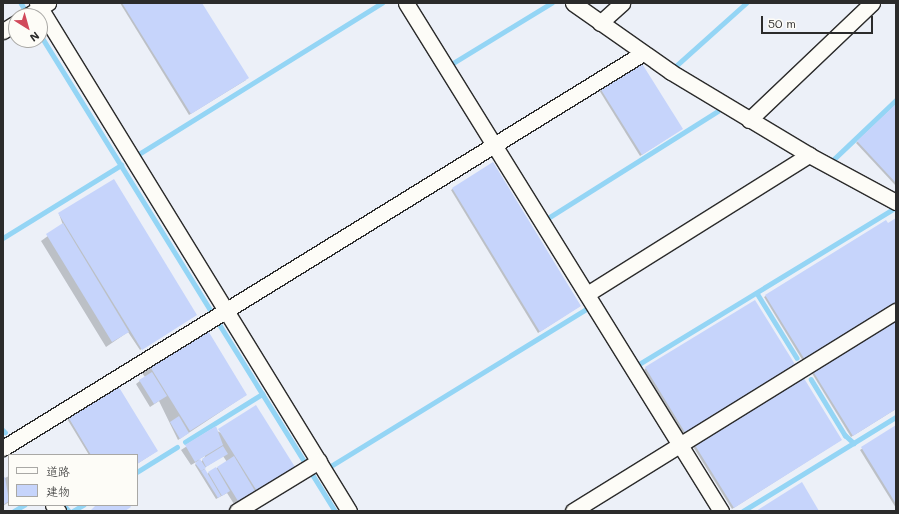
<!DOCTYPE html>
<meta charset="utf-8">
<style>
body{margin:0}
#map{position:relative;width:899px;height:514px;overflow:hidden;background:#ecf0f8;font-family:Mali,"Klee One",sans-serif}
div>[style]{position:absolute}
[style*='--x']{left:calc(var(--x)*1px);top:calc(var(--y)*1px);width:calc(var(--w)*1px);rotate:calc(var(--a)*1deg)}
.shadow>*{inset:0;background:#0003}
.stream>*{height:4.5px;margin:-2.25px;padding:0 2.25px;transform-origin:2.25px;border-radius:2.25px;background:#94d5f5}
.building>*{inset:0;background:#c6d4fb}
.roads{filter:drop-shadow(1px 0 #2b2b2b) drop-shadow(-1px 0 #2b2b2b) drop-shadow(0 1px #2b2b2b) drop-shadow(0 -1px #2b2b2b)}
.street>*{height:15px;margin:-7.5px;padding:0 7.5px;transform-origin:7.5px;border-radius:7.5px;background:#fdfcf7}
span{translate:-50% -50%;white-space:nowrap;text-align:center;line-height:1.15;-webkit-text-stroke:3px #fdfcf7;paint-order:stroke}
.frame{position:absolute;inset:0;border:4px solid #2b2b2b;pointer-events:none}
.legend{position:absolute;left:8px;top:454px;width:130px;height:52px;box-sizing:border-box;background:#fdfcf7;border:1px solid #a9a8a5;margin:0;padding:5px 7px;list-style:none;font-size:12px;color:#2b2b2b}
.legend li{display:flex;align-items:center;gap:8px;height:20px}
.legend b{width:20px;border:1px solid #a9a8a5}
.north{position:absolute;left:8px;top:8px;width:40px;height:40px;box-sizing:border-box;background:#fdfcf7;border:1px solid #a9a8a5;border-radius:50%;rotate:143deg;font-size:11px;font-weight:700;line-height:16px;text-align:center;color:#2b2b2b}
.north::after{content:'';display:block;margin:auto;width:14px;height:18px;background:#d1495b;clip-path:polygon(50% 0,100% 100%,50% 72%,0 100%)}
.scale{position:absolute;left:761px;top:16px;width:112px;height:18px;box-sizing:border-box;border:2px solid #2b2b2b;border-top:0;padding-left:5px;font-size:12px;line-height:14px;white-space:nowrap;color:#2b2b2b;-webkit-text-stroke:3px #fdfcf7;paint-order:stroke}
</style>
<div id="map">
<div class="shadow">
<i style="clip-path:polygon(120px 3px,201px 3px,246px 80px,189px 115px)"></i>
<i style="clip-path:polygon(641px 63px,680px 130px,640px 156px,599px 90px)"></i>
<i style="clip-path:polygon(896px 105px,896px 186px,856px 143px)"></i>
<i style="clip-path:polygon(493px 163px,580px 306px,538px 333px,451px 190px)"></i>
<i style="clip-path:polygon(59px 214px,196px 315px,140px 350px,128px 332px,106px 347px,41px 241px,63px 225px)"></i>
<i style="clip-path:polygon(896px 220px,896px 304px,803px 361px,764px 297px)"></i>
<i style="clip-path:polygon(896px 316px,896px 409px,851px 437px,810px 370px)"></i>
<i style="clip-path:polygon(150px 366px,246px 395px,178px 440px,159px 401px,150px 407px,136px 384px,145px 377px,142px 373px)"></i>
<i style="clip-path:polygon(795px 366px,684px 435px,644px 370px,646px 368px)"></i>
<i style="clip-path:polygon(116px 386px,157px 451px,137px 464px,137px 455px,89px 455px,66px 417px)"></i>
<i style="clip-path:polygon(896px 426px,896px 508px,860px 450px)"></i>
<i style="clip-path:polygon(evenodd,215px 428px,217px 431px,293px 467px,234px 504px,227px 493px,216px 499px,195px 465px,198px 461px,191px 465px,181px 450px,215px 428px,205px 456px,205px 457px,201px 462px,199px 459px,205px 456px,215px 428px,223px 456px,227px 462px,207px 474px,204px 468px,223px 456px)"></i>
<i style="clip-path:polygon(841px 440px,732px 509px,692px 445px,694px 443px)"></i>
<i style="clip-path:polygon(9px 476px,9px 502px,3px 506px,3px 479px)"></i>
</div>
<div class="stream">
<i style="--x:21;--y:3;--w:12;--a:59"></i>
<i style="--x:40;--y:34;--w:326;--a:58.3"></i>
<i style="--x:448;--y:62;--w:4;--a:56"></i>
<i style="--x:450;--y:65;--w:119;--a:-31.5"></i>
<i style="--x:677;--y:65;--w:93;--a:-41.9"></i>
<i style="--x:139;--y:154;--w:286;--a:-31.9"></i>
<i style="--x:833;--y:160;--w:87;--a:-43.6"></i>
<i style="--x:545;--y:220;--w:204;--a:-32.2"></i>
<i style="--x:3;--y:238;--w:139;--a:-31.7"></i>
<i style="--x:757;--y:293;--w:76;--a:58.4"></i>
<i style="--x:218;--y:322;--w:222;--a:58.2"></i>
<i style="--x:636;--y:366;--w:301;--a:-31.4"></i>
<i style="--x:811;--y:379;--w:66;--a:58.7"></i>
<i style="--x:845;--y:435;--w:12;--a:42"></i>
<i style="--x:3;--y:430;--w:3;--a:45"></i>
<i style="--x:185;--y:442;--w:91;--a:-31.9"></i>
<i style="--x:331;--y:466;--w:299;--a:-31.6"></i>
<i style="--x:137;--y:472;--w:47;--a:-32"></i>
<i style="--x:64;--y:505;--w:8;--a:50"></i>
<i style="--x:14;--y:511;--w:12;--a:-31"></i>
<i style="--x:73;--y:511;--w:12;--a:-31"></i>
<i style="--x:743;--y:511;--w:180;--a:-31.6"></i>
</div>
<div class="building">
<i style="clip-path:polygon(122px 3px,202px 3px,249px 78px,191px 114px)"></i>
<i style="clip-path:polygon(641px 62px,683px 129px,642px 155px,600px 88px)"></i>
<i style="clip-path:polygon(896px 104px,896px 183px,857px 141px)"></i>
<i style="clip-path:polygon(493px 162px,581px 306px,540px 332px,452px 188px)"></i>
<i style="clip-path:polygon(114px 179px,197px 315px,142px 350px,58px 213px)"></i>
<i style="clip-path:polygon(896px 218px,896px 304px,805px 360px,765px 295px,886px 220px,888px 223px)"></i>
<i style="clip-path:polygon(63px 223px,129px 332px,112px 342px,46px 234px)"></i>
<i style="clip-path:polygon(755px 300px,796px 366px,686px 434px,645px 367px)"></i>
<i style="clip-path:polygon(896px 315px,896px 409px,853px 436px,811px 368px)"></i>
<i style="clip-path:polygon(207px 329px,247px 395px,190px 431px,149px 365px)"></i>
<i style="clip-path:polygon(152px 372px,167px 396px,154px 404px,139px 380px)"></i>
<i style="clip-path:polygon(802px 375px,842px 440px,734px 508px,693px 442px)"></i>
<i style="clip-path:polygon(117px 384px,158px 451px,137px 464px,137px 455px,91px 455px,67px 415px)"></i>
<i style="clip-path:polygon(256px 405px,295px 467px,257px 491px,218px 429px)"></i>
<i style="clip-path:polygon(179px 416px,189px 433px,180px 439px,170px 422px)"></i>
<i style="clip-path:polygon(896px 425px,896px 504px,861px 447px)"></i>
<i style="clip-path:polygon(216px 426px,223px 445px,195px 462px,185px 445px)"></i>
<i style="clip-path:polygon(223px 446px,228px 454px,206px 467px,202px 459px)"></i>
<i style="clip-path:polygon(234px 456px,255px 491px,238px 501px,217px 467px)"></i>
<i style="clip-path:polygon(200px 459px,206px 468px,201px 471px,195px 463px)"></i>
<i style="clip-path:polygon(216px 467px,230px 491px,222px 496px,208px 472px)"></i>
<i style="clip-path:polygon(205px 469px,221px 496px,218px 498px,201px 471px)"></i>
<i style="clip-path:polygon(5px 477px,9px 501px,3px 505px,3px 478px)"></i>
<i style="clip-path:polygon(802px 482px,819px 511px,756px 511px)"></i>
<i style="clip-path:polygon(96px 505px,130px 505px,131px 507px,125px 511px,90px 511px)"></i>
</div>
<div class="roads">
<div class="street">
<i style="--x:37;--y:3;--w:596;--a:58.44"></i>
<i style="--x:406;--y:3;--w:598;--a:58.2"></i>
<i style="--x:573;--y:3;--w:120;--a:35.1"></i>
<i style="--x:671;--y:72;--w:161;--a:31"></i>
<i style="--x:809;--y:155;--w:99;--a:28.4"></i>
<i style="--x:27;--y:16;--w:25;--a:-32"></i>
<i style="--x:600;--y:23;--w:30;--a:-42"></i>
<i style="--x:3;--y:31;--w:15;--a:-32"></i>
<i style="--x:749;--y:120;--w:170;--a:-43.6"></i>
<i style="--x:587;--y:294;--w:262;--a:-32.1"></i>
<i style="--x:3;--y:448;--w:752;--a:-31.68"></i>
<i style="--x:53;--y:505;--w:8;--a:50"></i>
<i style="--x:237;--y:511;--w:96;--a:-31.4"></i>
<i style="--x:573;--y:511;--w:380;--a:-31.8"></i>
</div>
</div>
<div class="frame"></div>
<ul class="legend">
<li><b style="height:5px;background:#fdfcf7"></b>道路</li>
<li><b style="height:11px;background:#c6d4fb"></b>建物</li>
</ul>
<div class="north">N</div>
<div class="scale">50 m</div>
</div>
